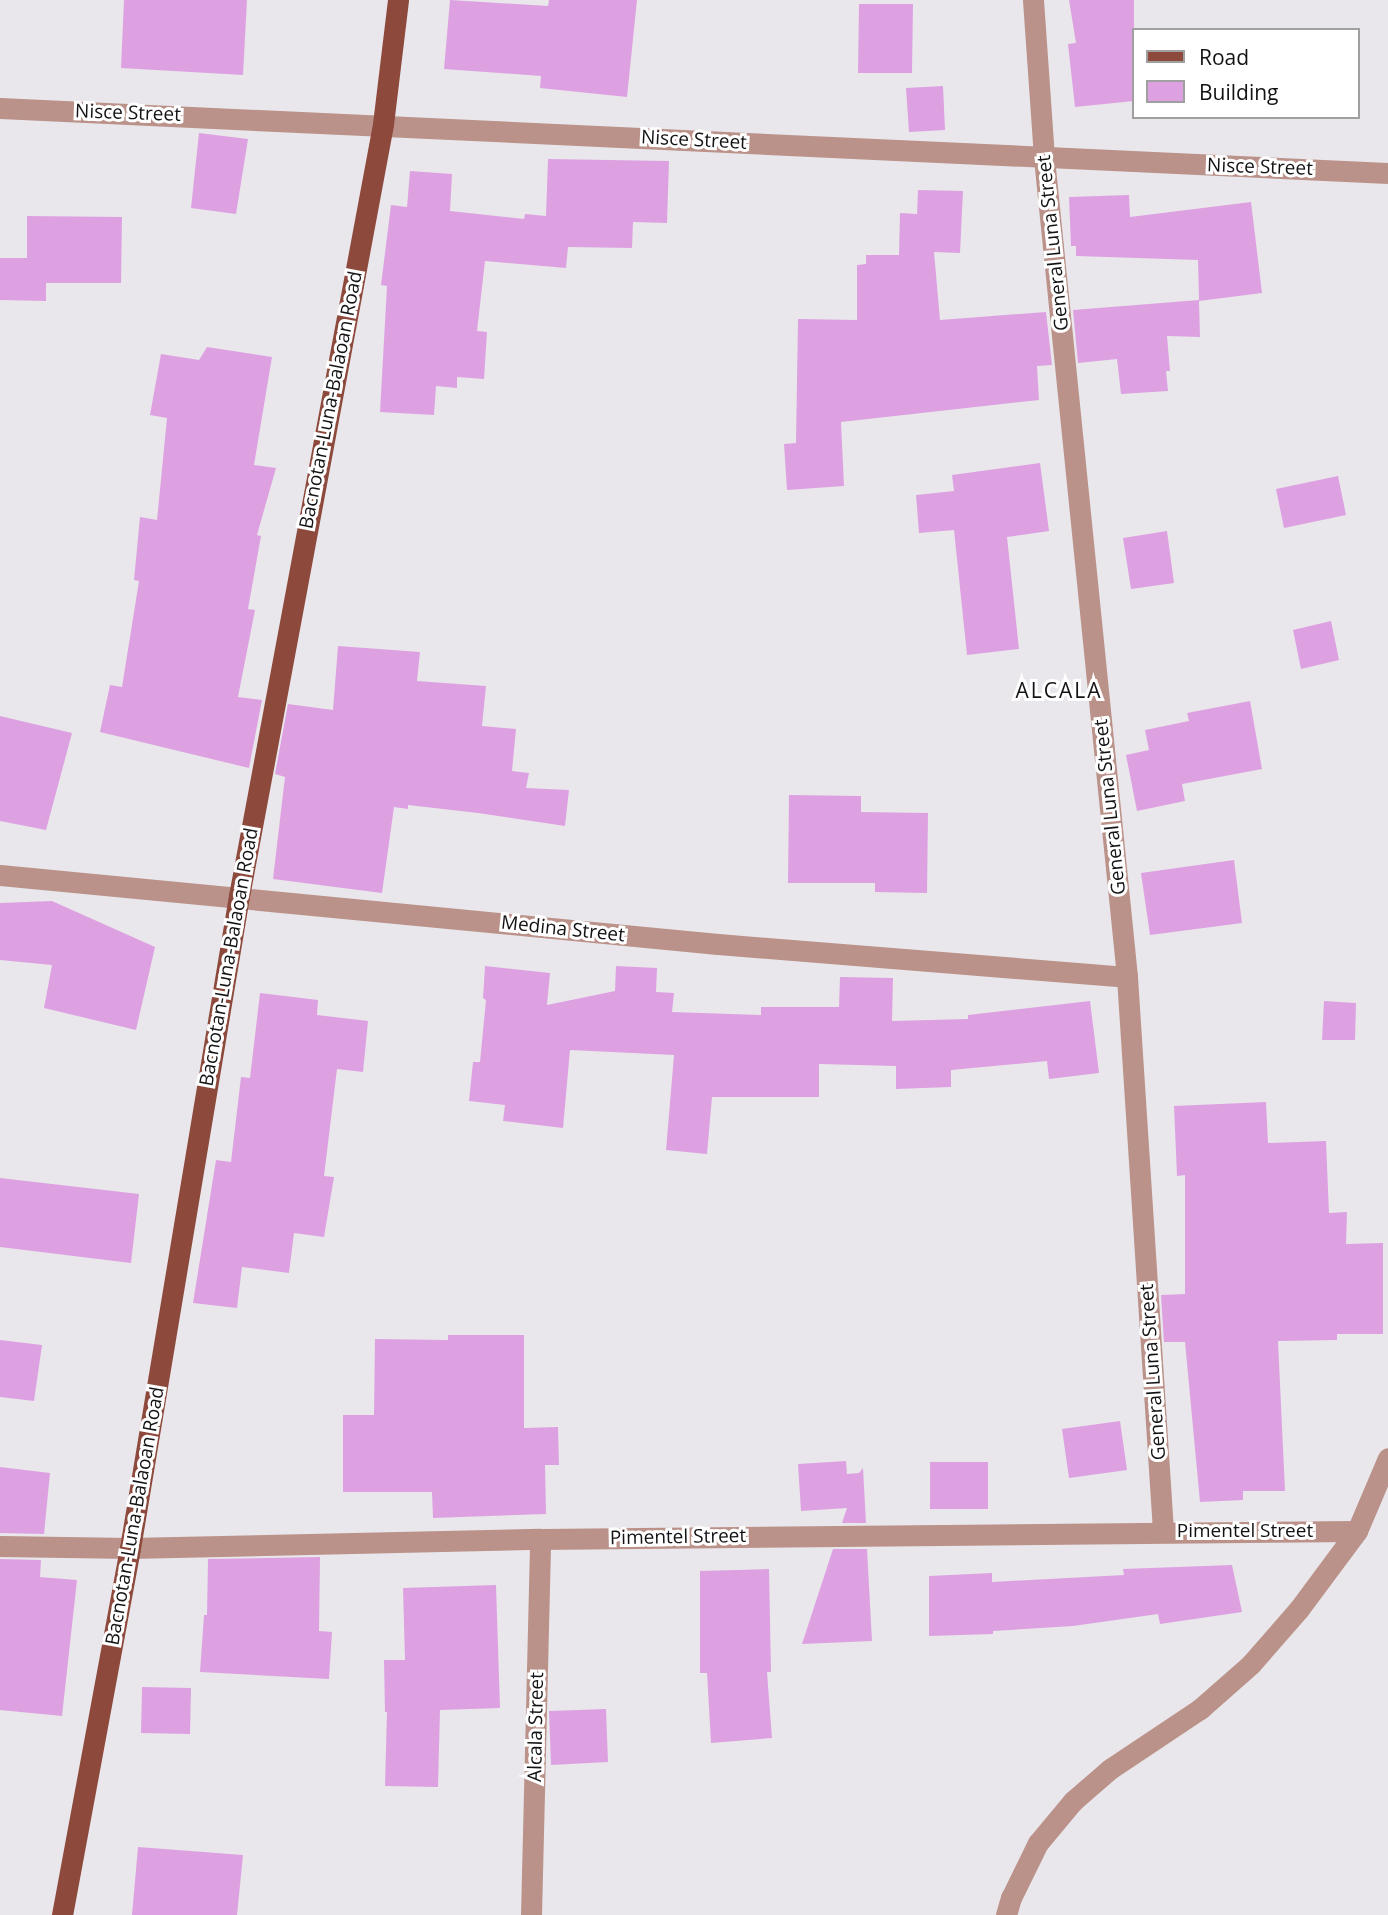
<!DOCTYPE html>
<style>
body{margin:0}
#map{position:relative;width:1388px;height:1915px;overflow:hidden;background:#e9e7eb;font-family:"Open Sans",sans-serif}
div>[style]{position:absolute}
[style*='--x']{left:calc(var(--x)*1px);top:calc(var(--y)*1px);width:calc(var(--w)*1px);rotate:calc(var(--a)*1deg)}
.building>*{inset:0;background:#dda1e2}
.minor>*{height:21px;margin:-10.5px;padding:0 10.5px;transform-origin:10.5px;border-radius:10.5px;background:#ba9289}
.major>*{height:21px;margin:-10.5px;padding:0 10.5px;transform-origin:10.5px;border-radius:10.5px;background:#8d493c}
span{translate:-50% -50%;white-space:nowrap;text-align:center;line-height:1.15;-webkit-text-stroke:6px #fff;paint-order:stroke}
.street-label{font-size:19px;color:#131214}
.neighbourhood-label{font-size:21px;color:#131214;letter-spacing:2px}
.legend{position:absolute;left:1132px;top:28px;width:228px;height:91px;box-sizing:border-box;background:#fff;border:2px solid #a1a0a1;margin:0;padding:9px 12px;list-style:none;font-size:21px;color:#131214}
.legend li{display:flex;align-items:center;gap:14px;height:35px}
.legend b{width:35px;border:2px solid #a1a0a1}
</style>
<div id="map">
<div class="building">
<i style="clip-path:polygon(124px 0,247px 0,243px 75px,121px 68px)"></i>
<i style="clip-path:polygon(450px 0,548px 6px,549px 0,637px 0,627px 97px,540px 88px,541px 76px,444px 69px)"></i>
<i style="clip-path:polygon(1069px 0,1134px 0,1134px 101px,1075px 107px,1068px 44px,1076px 43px)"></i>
<i style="clip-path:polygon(859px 4px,913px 4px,912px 73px,858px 73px)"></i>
<i style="clip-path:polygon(943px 86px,945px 130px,909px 132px,906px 88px)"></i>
<i style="clip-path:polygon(199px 133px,248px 139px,236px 214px,191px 208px)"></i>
<i style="clip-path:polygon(548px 159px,669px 161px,667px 223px,633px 222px,632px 248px,568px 247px,566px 268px,485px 261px,477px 331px,487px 332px,484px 379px,457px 377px,457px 388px,436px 386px,434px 415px,380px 412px,387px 286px,381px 285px,391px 205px,407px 207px,410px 171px,452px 174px,450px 211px,524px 219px,525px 214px,546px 216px)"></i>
<i style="clip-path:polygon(918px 190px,963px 191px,960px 253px,934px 252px,940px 320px,1046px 312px,1052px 365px,1037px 366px,1039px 400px,841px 422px,844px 486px,787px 490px,784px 444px,796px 443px,798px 319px,857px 320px,857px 265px,866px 264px,866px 255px,899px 255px,900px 213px,917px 214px)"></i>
<i style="clip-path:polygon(1129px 195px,1130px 217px,1251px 202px,1262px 293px,1199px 301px,1200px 337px,1167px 336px,1170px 371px,1166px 371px,1168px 391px,1121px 394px,1117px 359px,1078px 363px,1073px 310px,1199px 300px,1198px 260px,1076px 256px,1076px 246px,1071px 246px,1069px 197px)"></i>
<i style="clip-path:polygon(27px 216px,122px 217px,121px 283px,46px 283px,46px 301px,0 300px,0 258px,27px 258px)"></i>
<i style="clip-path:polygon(207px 347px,272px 357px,254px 465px,276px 468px,257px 535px,261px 536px,248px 609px,255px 610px,238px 697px,262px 700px,249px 768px,100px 732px,110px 685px,122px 687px,139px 581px,134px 580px,140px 517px,157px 520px,167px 418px,150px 415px,161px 354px,199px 360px)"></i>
<i style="clip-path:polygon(1040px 463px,1049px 531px,1007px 537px,1019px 649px,967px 655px,954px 530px,919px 533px,916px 495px,954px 491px,952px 475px)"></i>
<i style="clip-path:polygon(1338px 476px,1346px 515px,1284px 528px,1276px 489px)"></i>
<i style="clip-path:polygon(1167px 531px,1174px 583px,1131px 589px,1123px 538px)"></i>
<i style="clip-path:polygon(1331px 621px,1339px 660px,1301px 669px,1293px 630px)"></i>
<i style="clip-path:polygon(338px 646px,420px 652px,417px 681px,486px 686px,482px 726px,516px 729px,512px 771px,529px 773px,526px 788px,569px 790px,565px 826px,478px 813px,408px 805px,408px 809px,394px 807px,382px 893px,273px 879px,285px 777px,275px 774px,288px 704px,333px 710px)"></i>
<i style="clip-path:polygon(1250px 701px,1262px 769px,1182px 784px,1185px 801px,1137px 811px,1126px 755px,1149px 750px,1145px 730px,1189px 721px,1187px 713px)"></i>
<i style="clip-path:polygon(0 716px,72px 733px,46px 830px,0 821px)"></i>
<i style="clip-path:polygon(789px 795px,861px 796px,861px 812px,928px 813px,927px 893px,875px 892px,875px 883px,788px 883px)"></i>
<i style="clip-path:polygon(1234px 860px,1242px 923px,1150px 935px,1141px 873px)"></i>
<i style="clip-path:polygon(52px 901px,155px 947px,136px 1030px,44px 1008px,52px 965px,0 960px,0 903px)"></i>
<i style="clip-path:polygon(485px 966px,550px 973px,547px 1005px,615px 991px,616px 966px,657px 968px,656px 992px,674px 993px,672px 1012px,761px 1015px,761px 1007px,839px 1007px,840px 977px,893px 978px,892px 1021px,968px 1019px,968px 1015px,1090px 1001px,1099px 1073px,1049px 1079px,1047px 1061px,951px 1070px,951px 1087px,896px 1089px,896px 1066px,819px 1064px,819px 1097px,712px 1097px,707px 1154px,666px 1150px,674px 1055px,570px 1050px,563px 1128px,503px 1121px,505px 1105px,469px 1101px,473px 1062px,480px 1062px,486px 1000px,483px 998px)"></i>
<i style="clip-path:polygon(260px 993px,318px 1000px,317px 1015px,368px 1021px,363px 1072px,337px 1069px,324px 1176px,334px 1177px,324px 1237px,294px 1233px,289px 1273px,242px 1267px,237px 1308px,193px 1303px,216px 1160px,231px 1162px,241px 1077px,250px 1078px)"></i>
<i style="clip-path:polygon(1324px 1001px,1356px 1003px,1355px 1040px,1322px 1040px)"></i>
<i style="clip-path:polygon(1266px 1102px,1268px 1143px,1326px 1141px,1329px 1213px,1347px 1212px,1346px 1244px,1383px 1243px,1383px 1334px,1337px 1334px,1337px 1340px,1278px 1341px,1285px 1491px,1243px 1491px,1243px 1500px,1200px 1502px,1185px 1342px,1164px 1342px,1161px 1295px,1185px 1294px,1185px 1175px,1177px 1176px,1174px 1106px)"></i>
<i style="clip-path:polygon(0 1178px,139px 1194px,131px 1263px,0 1247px)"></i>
<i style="clip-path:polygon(448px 1335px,524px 1335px,524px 1428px,558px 1427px,559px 1465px,545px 1465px,546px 1514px,433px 1518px,432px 1492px,343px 1492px,343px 1415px,374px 1415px,375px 1339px,448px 1340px)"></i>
<i style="clip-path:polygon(0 1340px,42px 1345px,34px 1401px,0 1397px)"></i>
<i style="clip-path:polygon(1120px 1421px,1127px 1470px,1069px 1478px,1062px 1429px)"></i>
<i style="clip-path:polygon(846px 1461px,847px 1474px,859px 1473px,863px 1468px,866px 1523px,842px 1523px,847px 1508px,801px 1511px,798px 1464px)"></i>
<i style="clip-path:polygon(930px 1462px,988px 1462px,988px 1509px,930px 1509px)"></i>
<i style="clip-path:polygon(0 1467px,50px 1473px,44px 1534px,0 1533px)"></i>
<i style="clip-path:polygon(833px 1549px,867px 1549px,872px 1641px,802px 1644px)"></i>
<i style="clip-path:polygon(320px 1557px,319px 1631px,332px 1632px,329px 1679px,200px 1672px,204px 1615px,207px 1615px,208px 1559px)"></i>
<i style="clip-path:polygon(0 1559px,41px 1560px,40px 1577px,77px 1580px,62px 1716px,0 1710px)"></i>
<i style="clip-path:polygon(1232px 1565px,1242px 1612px,1160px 1624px,1158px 1614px,1073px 1626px,993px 1631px,993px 1634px,929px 1636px,929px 1576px,992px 1573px,992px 1582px,1124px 1575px,1123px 1569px)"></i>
<i style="clip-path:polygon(769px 1569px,771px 1672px,767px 1672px,772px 1738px,711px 1743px,707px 1673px,700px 1673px,700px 1571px)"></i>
<i style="clip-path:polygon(496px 1585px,500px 1708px,440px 1710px,438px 1787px,385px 1786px,387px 1712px,385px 1712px,384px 1660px,405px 1660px,403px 1588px)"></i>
<i style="clip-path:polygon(142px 1687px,191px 1688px,190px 1734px,141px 1733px)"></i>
<i style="clip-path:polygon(606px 1709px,608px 1762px,551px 1765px,549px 1711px)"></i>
<i style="clip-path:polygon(138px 1847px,243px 1855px,237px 1915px,132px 1915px)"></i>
</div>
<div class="minor">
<i style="--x:1033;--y:0;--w:158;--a:86"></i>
<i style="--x:1044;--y:158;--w:823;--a:84.21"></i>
<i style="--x:1127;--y:977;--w:555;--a:86.28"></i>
<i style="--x:0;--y:108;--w:1390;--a:2.68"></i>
<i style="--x:0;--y:875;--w:721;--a:5.49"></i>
<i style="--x:718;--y:944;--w:410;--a:4.6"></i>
<i style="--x:0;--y:1546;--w:130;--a:0.9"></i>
<i style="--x:130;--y:1548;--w:410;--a:-1.3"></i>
<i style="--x:540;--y:1539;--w:817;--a:-0.56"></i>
<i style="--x:531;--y:1915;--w:376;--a:-88.6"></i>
<i style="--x:1006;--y:1915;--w:18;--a:-74"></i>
<i style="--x:1011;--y:1898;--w:61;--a:-63.9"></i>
<i style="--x:1038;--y:1843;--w:55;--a:-50.2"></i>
<i style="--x:1073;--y:1801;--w:49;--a:-40.9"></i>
<i style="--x:1110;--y:1769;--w:108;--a:-33.7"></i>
<i style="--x:1200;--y:1709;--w:68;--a:-41.4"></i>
<i style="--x:1251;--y:1664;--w:73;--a:-48.9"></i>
<i style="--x:1299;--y:1609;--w:97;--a:-53.4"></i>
<i style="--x:1357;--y:1531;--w:79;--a:-67"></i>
</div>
<div class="major">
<i style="--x:62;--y:1915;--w:373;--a:-79.5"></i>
<i style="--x:130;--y:1548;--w:661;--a:-80.51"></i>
<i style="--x:239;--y:896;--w:785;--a:-79.43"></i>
<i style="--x:383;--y:124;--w:125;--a:-83.1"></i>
</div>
<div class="street-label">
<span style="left:128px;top:113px;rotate:2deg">Nisce Street</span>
<span style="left:694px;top:140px;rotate:3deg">Nisce Street</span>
<span style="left:1260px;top:167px;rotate:2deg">Nisce Street</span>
<span style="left:1053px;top:243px;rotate:-96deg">General Luna Street</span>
<span style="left:331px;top:400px;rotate:-79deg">Bacnotan-Luna-Balaoan Road</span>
<span style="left:1110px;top:807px;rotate:-96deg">General Luna Street</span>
<span style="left:563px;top:929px;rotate:6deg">Medina Street</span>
<span style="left:229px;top:957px;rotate:-80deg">Bacnotan-Luna-Balaoan Road</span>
<span style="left:1153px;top:1372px;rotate:-94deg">General Luna Street</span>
<span style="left:135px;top:1516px;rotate:-80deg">Bacnotan-Luna-Balaoan Road</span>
<span style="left:1245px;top:1531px">Pimentel Street</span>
<span style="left:678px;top:1537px;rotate:-1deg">Pimentel Street</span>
<span style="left:536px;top:1727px;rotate:-89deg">Alcala Street</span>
</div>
<div class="neighbourhood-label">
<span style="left:1059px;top:690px">ALCALA</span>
</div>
<ul class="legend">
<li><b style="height:9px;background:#8d493c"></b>Road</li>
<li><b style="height:19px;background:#dda1e2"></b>Building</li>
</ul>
</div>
